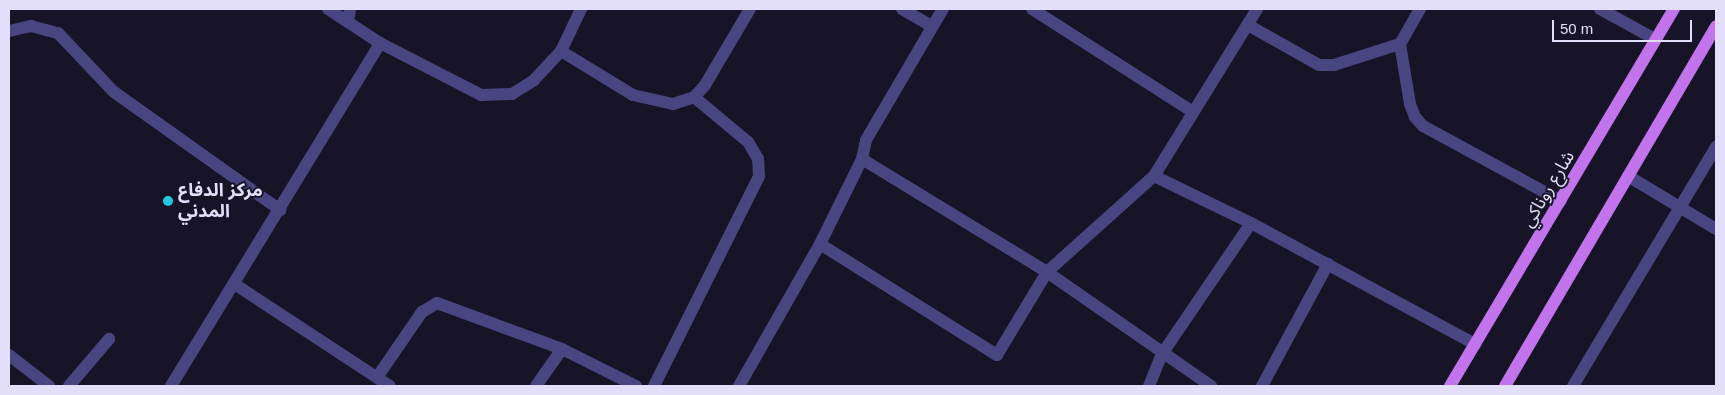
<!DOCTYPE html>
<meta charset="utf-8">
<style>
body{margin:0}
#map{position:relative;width:1725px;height:395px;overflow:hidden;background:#181427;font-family:Helvetica,"Noto Sans Arabic",sans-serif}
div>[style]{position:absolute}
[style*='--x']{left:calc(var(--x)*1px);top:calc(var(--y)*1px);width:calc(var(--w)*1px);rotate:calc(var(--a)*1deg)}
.minor>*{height:12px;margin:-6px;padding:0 6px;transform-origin:6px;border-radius:6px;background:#494580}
.major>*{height:12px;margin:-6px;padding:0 6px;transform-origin:6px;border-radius:6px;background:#c274ec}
.dots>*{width:14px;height:14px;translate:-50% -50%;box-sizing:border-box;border:2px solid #181427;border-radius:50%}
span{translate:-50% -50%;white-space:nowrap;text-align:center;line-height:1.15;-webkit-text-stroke:4px #181427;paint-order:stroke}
.street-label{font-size:18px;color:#e3dffb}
.poi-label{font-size:18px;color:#e3dffb;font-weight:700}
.left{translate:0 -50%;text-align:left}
.frame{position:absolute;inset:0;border:10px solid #e3dffb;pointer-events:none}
.scale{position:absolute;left:1552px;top:20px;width:140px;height:22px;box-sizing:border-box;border:2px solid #e3dffb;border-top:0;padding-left:6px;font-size:15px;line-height:18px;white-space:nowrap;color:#e3dffb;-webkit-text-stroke:4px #181427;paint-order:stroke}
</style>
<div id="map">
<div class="minor">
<i style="--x:328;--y:9;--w:62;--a:33.2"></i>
<i style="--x:380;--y:43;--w:114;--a:27.2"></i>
<i style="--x:481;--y:95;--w:31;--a:-2"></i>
<i style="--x:512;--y:94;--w:26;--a:-32"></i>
<i style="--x:534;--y:80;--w:40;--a:-47"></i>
<i style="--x:561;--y:51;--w:47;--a:-64.5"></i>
<i style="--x:902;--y:9;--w:34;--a:30"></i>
<i style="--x:1032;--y:9;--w:191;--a:32.6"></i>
<i style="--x:1420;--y:9;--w:40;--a:119.7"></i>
<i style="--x:1400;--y:44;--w:61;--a:80.5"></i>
<i style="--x:1410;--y:104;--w:14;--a:69"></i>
<i style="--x:1415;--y:117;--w:12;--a:48"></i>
<i style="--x:1423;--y:126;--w:157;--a:28.5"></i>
<i style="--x:1600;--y:9;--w:63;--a:28.6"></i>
<i style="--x:348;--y:22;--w:13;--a:-81"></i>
<i style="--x:1248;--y:25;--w:81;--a:29.4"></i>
<i style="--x:1319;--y:65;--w:15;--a:0"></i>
<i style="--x:1334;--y:65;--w:69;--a:-17.7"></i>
<i style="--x:9;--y:31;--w:23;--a:-13"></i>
<i style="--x:31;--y:26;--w:28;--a:15"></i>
<i style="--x:58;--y:33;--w:81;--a:46.5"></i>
<i style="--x:114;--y:92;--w:204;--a:35.4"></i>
<i style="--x:561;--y:51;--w:84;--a:31.4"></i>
<i style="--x:633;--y:95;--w:41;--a:12.7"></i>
<i style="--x:673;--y:104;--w:22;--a:-18"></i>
<i style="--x:694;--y:97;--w:16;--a:-47"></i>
<i style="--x:705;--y:85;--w:88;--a:-59.4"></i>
<i style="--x:862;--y:159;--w:217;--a:31.4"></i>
<i style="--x:1047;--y:272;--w:200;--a:34.8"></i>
<i style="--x:1154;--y:176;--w:108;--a:25.9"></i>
<i style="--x:1251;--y:223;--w:255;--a:28.4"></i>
<i style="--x:1628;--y:176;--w:103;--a:31.1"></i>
<i style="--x:820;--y:244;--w:209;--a:32.1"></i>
<i style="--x:997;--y:355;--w:97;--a:-58.9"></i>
<i style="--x:1047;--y:272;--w:144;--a:-41.9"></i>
<i style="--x:1154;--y:176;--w:196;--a:-58.3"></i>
<i style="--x:236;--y:285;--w:184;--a:33.3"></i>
<i style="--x:9;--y:355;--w:51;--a:37.8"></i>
<i style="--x:378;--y:376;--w:78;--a:-55.5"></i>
<i style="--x:422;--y:312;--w:17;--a:-31"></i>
<i style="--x:437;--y:303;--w:133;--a:20.2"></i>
<i style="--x:562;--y:349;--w:83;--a:26.6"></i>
<i style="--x:69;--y:386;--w:62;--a:-49.6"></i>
<i style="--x:171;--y:386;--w:402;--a:-58.6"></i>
<i style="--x:536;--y:386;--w:45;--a:-54.9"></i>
<i style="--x:654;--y:386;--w:235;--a:-63.4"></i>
<i style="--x:759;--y:176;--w:17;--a:-93"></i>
<i style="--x:758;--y:159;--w:20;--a:-120"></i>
<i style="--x:748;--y:142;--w:70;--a:-140.2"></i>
<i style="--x:739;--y:386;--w:163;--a:-60.3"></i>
<i style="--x:820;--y:244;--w:95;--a:-63.7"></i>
<i style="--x:862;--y:159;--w:19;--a:-78"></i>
<i style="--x:866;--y:140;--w:152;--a:-59.6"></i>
<i style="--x:1149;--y:386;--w:35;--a:-68"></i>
<i style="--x:1162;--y:354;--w:158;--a:-55.8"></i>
<i style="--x:1262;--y:386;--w:139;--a:-61.6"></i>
<i style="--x:1573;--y:386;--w:279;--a:-59.1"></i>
</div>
<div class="major">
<i style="--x:1450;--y:386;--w:439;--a:-59.3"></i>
<i style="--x:1505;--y:386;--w:417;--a:-59.6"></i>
</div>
<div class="dots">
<i style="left:168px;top:201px;background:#24cae1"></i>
</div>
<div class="street-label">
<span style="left:1548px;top:189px;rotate:-59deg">شارع روناكي</span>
</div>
<div class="poi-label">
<span class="left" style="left:178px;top:201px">مركز الدفاع<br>المدني</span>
</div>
<div class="frame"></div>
<div class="scale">50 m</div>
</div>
